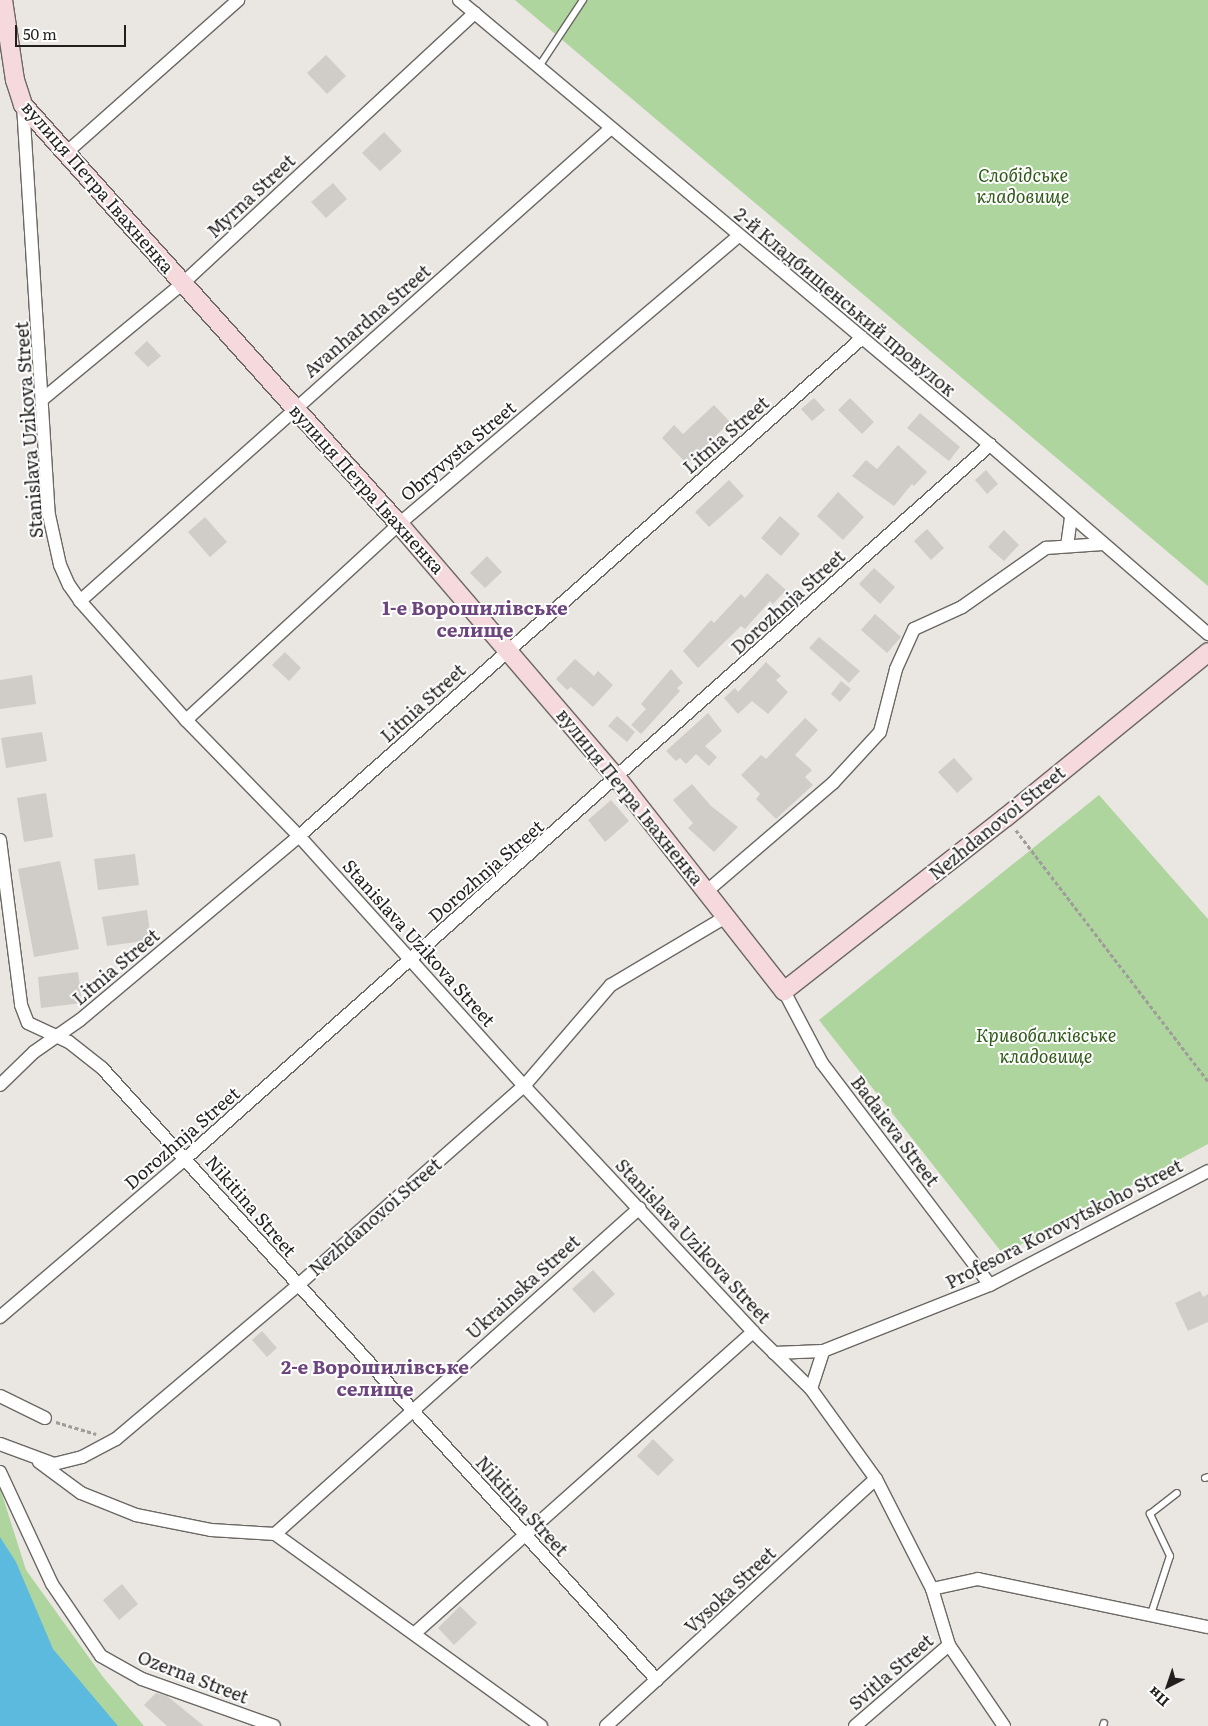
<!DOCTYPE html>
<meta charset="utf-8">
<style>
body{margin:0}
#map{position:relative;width:1208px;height:1726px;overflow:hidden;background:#eae6e2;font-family:Literata,serif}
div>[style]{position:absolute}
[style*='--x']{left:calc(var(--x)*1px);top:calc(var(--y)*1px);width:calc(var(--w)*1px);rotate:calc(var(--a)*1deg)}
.green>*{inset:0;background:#afd59f}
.water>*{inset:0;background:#5bbadd}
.building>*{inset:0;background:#d0ccc8}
.path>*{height:2.5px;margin-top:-1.25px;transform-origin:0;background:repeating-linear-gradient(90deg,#9f9c99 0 4px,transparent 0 6.5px)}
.roads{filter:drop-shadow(1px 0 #6b6864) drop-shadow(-1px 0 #6b6864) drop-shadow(0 1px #6b6864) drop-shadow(0 -1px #6b6864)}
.lane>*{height:6px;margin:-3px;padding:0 3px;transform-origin:3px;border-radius:3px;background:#fff}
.street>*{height:12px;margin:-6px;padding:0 6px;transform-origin:6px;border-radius:6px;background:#fff}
.secondary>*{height:18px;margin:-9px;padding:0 9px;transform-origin:9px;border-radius:9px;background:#f6d9dc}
span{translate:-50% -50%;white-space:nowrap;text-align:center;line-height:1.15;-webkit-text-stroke:4px #fff;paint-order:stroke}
.park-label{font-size:18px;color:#2f5a18;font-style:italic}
.street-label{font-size:18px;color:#201f1d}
.neighbourhood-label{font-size:19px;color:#6c457d;font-weight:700}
.north{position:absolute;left:1143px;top:1661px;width:50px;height:50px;-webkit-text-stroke:4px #fff;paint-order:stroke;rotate:221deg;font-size:14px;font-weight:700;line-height:20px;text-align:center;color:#201f1d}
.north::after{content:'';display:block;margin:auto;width:18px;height:22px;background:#201f1d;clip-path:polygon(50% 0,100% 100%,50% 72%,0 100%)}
.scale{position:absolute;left:15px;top:25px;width:111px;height:22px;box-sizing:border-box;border:2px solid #201f1d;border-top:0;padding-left:6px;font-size:15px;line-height:18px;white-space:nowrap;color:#201f1d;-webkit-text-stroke:4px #fff;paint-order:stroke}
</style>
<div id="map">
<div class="green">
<i style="clip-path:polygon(515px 0,1208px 0,1208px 586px)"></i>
<i style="clip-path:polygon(1099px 795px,1208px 919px,1208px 1144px,1003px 1254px,819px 1020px)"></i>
<i style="clip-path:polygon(0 1488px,26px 1570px,103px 1677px,144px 1726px,0 1726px)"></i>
</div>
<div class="water">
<i style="clip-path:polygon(0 1537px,16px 1562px,53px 1649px,118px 1726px,0 1726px)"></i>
</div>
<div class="building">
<i style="clip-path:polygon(326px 55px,346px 76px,327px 94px,307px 73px)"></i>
<i style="clip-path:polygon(384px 132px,402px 151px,380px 171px,362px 153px)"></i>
<i style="clip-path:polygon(333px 183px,347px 199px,326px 218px,311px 202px)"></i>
<i style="clip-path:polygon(147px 341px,161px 356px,148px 367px,134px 353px)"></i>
<i style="clip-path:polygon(814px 398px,825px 410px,812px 421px,801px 409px)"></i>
<i style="clip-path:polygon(850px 398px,874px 422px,862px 434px,838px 410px)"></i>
<i style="clip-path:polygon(714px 405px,730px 422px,687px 464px,662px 438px,674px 425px,683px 434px)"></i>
<i style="clip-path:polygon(920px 413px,960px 447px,949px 461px,907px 428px)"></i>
<i style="clip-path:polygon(898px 445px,927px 472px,914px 486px,912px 484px,894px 506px,852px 476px,866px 460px,877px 469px)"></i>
<i style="clip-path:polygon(986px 470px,998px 484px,987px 494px,975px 480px)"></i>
<i style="clip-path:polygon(729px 480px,744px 496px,709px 527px,695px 512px)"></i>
<i style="clip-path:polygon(838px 492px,864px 517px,843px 540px,817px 516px)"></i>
<i style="clip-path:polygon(780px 516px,800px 534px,781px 556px,761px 538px)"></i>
<i style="clip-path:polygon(205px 517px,227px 542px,210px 557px,188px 532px)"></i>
<i style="clip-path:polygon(927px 529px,944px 548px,931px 560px,914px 541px)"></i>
<i style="clip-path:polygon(1004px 530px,1019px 545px,1004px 561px,988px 547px)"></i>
<i style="clip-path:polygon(487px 556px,502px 572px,485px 588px,470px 573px)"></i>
<i style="clip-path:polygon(874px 568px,895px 587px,880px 604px,859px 584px)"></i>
<i style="clip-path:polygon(767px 573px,786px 590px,773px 604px,770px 601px,745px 629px,741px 626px,698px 668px,683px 651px,711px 620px,714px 623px,741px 594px,745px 598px)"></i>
<i style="clip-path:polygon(875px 614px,901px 637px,887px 653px,861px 630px)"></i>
<i style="clip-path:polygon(819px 637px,860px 671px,849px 683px,809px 648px)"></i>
<i style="clip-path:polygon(285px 652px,301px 668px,289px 681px,272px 665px)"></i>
<i style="clip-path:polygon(575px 659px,594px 676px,598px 671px,613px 685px,593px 707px,571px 687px,567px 690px,556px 679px)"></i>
<i style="clip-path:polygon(766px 662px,781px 676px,776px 680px,788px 692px,768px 714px,752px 701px,738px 714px,724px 698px,735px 688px,738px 692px)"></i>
<i style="clip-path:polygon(671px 669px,683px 683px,677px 688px,680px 691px,641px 734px,631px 725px,646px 709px,641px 704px)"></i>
<i style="clip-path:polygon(32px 675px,36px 704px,0 709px,0 680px)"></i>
<i style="clip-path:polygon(841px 681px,851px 689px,840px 702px,831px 694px)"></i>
<i style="clip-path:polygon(708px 713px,722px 731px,705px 746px,717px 757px,709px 766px,696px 754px,686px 764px,680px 758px,676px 761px,666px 751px)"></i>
<i style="clip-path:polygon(617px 716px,635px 732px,627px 742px,608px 726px)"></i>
<i style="clip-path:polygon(805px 718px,818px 730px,795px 755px,812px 770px,805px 777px,813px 785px,776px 819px,756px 799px,760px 794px,741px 775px,761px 755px,766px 759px)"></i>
<i style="clip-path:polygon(42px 732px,47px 761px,6px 768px,1px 738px)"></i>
<i style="clip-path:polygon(954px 758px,973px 779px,957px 793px,938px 772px)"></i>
<i style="clip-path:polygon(692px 784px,711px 806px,738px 827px,714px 852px,688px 828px,693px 823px,673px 800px)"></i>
<i style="clip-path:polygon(46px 793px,53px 837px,24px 842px,17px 798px)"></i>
<i style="clip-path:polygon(611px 800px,629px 821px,605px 842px,588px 820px)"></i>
<i style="clip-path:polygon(135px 854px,139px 885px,98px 890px,94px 859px)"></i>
<i style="clip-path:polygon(60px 861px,79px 949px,34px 957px,18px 869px)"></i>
<i style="clip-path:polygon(147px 910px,151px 940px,107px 946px,102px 917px)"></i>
<i style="clip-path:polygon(78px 972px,82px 1003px,41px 1008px,38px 977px)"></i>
<i style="clip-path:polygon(593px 1270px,615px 1294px,594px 1313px,572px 1289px)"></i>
<i style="clip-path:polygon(1200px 1291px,1203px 1297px,1208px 1294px,1208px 1322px,1188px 1331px,1175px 1303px)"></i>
<i style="clip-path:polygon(262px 1331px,277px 1348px,267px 1357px,252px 1340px)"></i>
<i style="clip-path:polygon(653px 1439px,674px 1460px,658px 1476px,637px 1456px)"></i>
<i style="clip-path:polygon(122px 1584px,138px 1604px,119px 1620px,103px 1600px)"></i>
<i style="clip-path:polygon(460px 1606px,477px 1623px,454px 1645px,438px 1628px)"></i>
<i style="clip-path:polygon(156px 1693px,167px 1696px,204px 1726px,167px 1726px,144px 1705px)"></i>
</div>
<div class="path">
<i style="--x:1016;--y:830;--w:316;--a:52.6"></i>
<i style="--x:56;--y:1422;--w:42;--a:16.7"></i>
</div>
<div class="roads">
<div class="lane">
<i style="--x:538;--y:68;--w:82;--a:-56.5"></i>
<i style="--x:1205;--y:1478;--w:3;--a:-18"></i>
<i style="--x:1151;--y:1614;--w:61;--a:-71.9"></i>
<i style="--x:1170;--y:1556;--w:47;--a:-115.5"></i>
<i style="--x:1150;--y:1514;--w:34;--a:-38"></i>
<i style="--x:1103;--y:1726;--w:3;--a:-72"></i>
</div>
<div class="street">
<i style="--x:459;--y:0;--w:693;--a:39.96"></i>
<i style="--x:990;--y:445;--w:289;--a:40.9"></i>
<i style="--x:23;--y:105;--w:411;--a:86.4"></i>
<i style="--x:49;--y:515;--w:51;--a:77.6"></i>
<i style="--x:60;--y:565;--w:22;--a:66"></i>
<i style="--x:69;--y:585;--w:19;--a:55"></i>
<i style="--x:80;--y:601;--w:159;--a:48.3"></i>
<i style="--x:186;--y:720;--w:162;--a:45.8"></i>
<i style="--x:299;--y:836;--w:336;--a:48"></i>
<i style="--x:524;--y:1086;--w:336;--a:47"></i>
<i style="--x:753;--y:1332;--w:81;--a:44.5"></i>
<i style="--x:811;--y:1389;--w:111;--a:54.2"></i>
<i style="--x:876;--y:1479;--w:123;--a:63"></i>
<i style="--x:932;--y:1589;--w:59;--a:73.1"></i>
<i style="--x:949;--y:1645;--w:98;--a:55.8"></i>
<i style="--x:67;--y:152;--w:229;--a:-41.6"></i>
<i style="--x:44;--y:398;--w:179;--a:-39.6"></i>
<i style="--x:182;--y:284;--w:399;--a:-42.8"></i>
<i style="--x:1067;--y:546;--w:30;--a:-82"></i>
<i style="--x:80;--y:601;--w:711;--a:-41.69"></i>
<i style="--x:186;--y:720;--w:289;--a:-42.6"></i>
<i style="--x:399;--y:524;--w:445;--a:-40.3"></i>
<i style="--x:0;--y:840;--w:166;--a:82.7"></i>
<i style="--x:21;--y:1005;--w:19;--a:69"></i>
<i style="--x:28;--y:1023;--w:45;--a:24.9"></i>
<i style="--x:69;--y:1042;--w:42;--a:38.2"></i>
<i style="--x:102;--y:1068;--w:826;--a:47.8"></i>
<i style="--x:707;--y:891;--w:166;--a:-40.6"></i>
<i style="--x:833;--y:783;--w:69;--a:-47.3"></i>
<i style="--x:880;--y:732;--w:65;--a:-75.7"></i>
<i style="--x:896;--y:669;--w:44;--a:-65.8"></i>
<i style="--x:914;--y:629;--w:53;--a:-24.6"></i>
<i style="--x:962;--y:607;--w:103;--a:-35.1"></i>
<i style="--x:1046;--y:548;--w:57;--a:-4"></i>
<i style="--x:784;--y:991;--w:81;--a:62.2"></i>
<i style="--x:822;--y:1063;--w:278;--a:52.9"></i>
<i style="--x:0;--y:1085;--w:47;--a:-44.1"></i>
<i style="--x:34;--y:1052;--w:56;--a:-34.8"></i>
<i style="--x:80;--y:1020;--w:286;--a:-40"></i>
<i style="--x:299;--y:836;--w:752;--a:-41.49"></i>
<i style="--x:0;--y:1317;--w:245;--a:-40.5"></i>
<i style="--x:186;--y:1158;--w:1075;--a:-41.57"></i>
<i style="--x:774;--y:1353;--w:49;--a:-2.3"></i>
<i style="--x:811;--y:1389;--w:40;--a:-72"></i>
<i style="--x:823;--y:1351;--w:180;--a:-21.6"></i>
<i style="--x:990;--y:1285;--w:246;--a:-27.6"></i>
<i style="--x:0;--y:1396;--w:50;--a:26.1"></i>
<i style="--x:0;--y:1444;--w:58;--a:20.3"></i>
<i style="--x:54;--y:1464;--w:29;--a:-14"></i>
<i style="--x:82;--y:1457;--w:38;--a:-28"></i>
<i style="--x:116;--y:1439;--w:238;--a:-40.2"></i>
<i style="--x:298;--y:1285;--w:301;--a:-41.4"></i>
<i style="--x:524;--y:1086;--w:133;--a:-49.3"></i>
<i style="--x:611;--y:985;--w:135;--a:-30.7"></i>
<i style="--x:39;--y:1462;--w:52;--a:36.4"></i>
<i style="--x:81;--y:1493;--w:59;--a:21.8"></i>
<i style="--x:136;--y:1515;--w:76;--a:11.3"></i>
<i style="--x:211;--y:1530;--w:64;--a:3.6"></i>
<i style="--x:275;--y:1534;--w:328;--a:35.8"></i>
<i style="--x:0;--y:1472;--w:123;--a:65.1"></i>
<i style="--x:52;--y:1584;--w:87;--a:55.8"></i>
<i style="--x:101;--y:1656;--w:47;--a:29.3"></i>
<i style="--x:142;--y:1679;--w:140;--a:19.6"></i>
<i style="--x:275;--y:1534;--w:489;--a:-41.8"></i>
<i style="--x:932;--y:1589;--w:47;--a:-12.3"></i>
<i style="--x:978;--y:1579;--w:235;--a:11.8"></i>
<i style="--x:415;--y:1633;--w:453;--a:-41.7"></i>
<i style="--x:606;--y:1726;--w:366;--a:-42.5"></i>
<i style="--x:855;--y:1726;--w:124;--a:-40.8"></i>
</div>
<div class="secondary">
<i style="--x:3;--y:0;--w:81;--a:81.5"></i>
<i style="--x:15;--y:80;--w:26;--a:72"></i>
<i style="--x:23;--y:105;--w:563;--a:48.1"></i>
<i style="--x:399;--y:524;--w:335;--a:49.4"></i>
<i style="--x:617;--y:778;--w:271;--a:51.9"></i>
<i style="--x:784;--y:991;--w:282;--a:-38.1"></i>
<i style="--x:1006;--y:817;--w:261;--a:-39.2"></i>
</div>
</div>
<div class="park-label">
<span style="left:1023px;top:186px">Слобідське<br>кладовище</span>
<span style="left:1046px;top:1046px">Кривобалківське<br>кладовище</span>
</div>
<div class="street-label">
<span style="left:98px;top:187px;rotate:49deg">вулиця Петра Івахненка</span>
<span style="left:251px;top:196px;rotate:-43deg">Myrna Street</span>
<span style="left:845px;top:302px;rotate:40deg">2-й Кладбищенський провулок</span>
<span style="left:367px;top:321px;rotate:-41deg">Avanhardna Street</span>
<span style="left:29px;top:430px;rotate:-94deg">Stanislava Uzikova Street</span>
<span style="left:726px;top:435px;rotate:-41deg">Litnia Street</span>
<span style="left:458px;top:451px;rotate:-40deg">Obryvysta Street</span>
<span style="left:367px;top:489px;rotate:48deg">вулиця Петра Івахненка</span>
<span style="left:788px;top:602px;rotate:-42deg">Dorozhnja Street</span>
<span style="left:423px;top:703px;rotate:-42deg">Litnia Street</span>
<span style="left:630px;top:797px;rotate:51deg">вулиця Петра Івахненка</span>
<span style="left:997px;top:823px;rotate:-39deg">Nezhdanovoi Street</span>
<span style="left:486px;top:871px;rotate:-41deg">Dorozhnja Street</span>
<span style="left:419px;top:943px;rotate:48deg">Stanislava Uzikova Street</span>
<span style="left:116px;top:967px;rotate:-40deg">Litnia Street</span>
<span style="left:895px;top:1131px;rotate:53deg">Badaieva Street</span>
<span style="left:182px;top:1138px;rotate:-41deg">Dorozhnja Street</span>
<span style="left:251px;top:1206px;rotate:49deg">Nikitina Street</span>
<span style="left:375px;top:1217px;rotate:-41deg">Nezhdanovoi Street</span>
<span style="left:1064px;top:1224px;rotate:-27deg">Profesora Korovytskoho Street</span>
<span style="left:693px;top:1241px;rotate:47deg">Stanislava Uzikova Street</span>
<span style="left:523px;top:1287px;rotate:-42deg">Ukrainska Street</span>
<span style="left:522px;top:1506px;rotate:48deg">Nikitina Street</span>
<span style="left:730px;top:1590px;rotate:-43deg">Vysoka Street</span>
<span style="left:891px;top:1672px;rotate:-41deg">Svitla Street</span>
<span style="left:193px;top:1677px;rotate:21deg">Ozerna Street</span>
</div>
<div class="neighbourhood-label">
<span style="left:475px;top:619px">1-е Ворошилівське<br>селище</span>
<span style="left:375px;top:1378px">2-е Ворошилівське<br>селище</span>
</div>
<div class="north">Пн</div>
<div class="scale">50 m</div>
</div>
